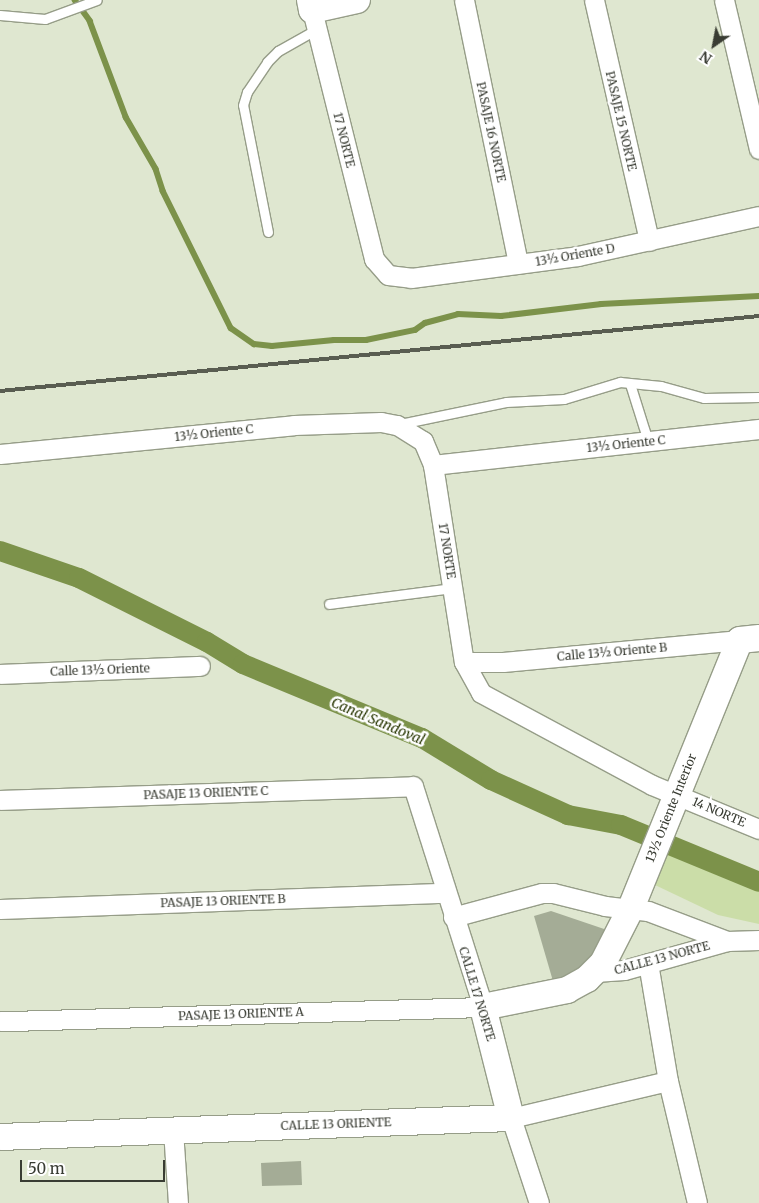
<!DOCTYPE html>
<meta charset="utf-8">
<style>
body{margin:0}
#map{position:relative;width:759px;height:1203px;overflow:hidden;background:#dfe7d0;font-family:Merriweather,serif}
div>[style]{position:absolute}
[style*='--x']{left:calc(var(--x)*1px);top:calc(var(--y)*1px);width:calc(var(--w)*1px);rotate:calc(var(--a)*1deg)}
.green>*{inset:0;background:#cbdda8}
.stream>*{height:5.5px;margin:-2.75px;padding:0 2.75px;transform-origin:2.75px;border-radius:2.75px;background:#7c924a}
.canal>*{height:20px;margin:-10px;padding:0 10px;transform-origin:10px;border-radius:10px;background:#7c924a}
.building>*{inset:0;background:#a4ac96}
.roads{filter:drop-shadow(1px 0 #969d88) drop-shadow(-1px 0 #969d88) drop-shadow(0 1px #969d88) drop-shadow(0 -1px #969d88)}
.lane>*{height:9px;margin:-4.5px;padding:0 4.5px;transform-origin:4.5px;border-radius:4.5px;background:#fff}
.street>*{height:19px;margin:-9.5px;padding:0 9.5px;transform-origin:9.5px;border-radius:9.5px;background:#fff}
.secondary>*{height:26px;margin:-13px;padding:0 13px;transform-origin:13px;border-radius:13px;background:#fff}
.rail>*{height:4px;margin:-2px;padding:0 2px;transform-origin:2px;border-radius:2px;background:#595d51}
span{translate:-50% -50%;white-space:nowrap;text-align:center;line-height:1.15;-webkit-text-stroke:5px #fff;paint-order:stroke}
.street-label{font-size:12px;color:#393c33}
.water-label{font-size:14px;color:#273500;font-style:italic}
.north{position:absolute;left:689px;top:20px;width:50px;height:50px;-webkit-text-stroke:4px #fff;paint-order:stroke;rotate:213deg;font-size:14px;font-weight:700;line-height:20px;text-align:center;color:#393c33}
.north::after{content:'';display:block;margin:auto;width:18px;height:22px;background:#393c33;clip-path:polygon(50% 0,100% 100%,50% 72%,0 100%)}
.scale{position:absolute;left:20px;top:1160px;width:145px;height:22px;box-sizing:border-box;border:2px solid #393c33;border-top:0;padding-left:6px;font-size:15px;line-height:18px;white-space:nowrap;color:#393c33;-webkit-text-stroke:4px #fff;paint-order:stroke}
</style>
<div id="map">
<div class="green">
<i style="clip-path:polygon(671px 846px,759px 884px,759px 924px,718px 915px,655px 885px)"></i>
</div>
<div class="stream">
<i style="--x:75;--y:0;--w:26;--a:54"></i>
<i style="--x:90;--y:21;--w:103;--a:69.4"></i>
<i style="--x:126;--y:117;--w:60;--a:60"></i>
<i style="--x:156;--y:169;--w:23;--a:72"></i>
<i style="--x:163;--y:191;--w:153;--a:63.6"></i>
<i style="--x:231;--y:328;--w:28;--a:35"></i>
<i style="--x:254;--y:344;--w:18;--a:6"></i>
<i style="--x:272;--y:346;--w:62;--a:-5.5"></i>
<i style="--x:334;--y:340;--w:32;--a:0"></i>
<i style="--x:366;--y:340;--w:50;--a:-11.5"></i>
<i style="--x:415;--y:330;--w:12;--a:-35"></i>
<i style="--x:425;--y:323;--w:34;--a:-15"></i>
<i style="--x:458;--y:314;--w:43;--a:2.7"></i>
<i style="--x:501;--y:316;--w:101;--a:-6.8"></i>
<i style="--x:601;--y:304;--w:158;--a:-2.9"></i>
</div>
<div class="canal">
<i style="--x:0;--y:551;--w:83;--a:18.9"></i>
<i style="--x:79;--y:578;--w:143;--a:26.6"></i>
<i style="--x:207;--y:642;--w:42;--a:31.4"></i>
<i style="--x:243;--y:664;--w:194;--a:22.5"></i>
<i style="--x:422;--y:738;--w:81;--a:31.3"></i>
<i style="--x:491;--y:780;--w:85;--a:24.4"></i>
<i style="--x:568;--y:815;--w:54;--a:10.7"></i>
<i style="--x:621;--y:825;--w:149;--a:22.4"></i>
</div>
<div class="building">
<i style="clip-path:polygon(551px 911px,610px 931px,598px 955px,555px 988px,534px 916px)"></i>
<i style="clip-path:polygon(301px 1161px,302px 1185px,262px 1186px,261px 1163px)"></i>
</div>
<div class="roads">
<div class="lane">
<i style="--x:0;--y:15;--w:45;--a:5.1"></i>
<i style="--x:45;--y:19;--w:55;--a:-20.1"></i>
<i style="--x:268;--y:232;--w:129;--a:-101.1"></i>
<i style="--x:243;--y:105;--w:14;--a:-73"></i>
<i style="--x:247;--y:92;--w:36;--a:-56"></i>
<i style="--x:267;--y:62;--w:16;--a:-45"></i>
<i style="--x:278;--y:51;--w:45;--a:-29.4"></i>
<i style="--x:630;--y:384;--w:60;--a:72.5"></i>
<i style="--x:400;--y:424;--w:108;--a:-11.7"></i>
<i style="--x:506;--y:402;--w:58;--a:-3"></i>
<i style="--x:564;--y:399;--w:59;--a:-16.9"></i>
<i style="--x:620;--y:382;--w:41;--a:5.6"></i>
<i style="--x:661;--y:386;--w:45;--a:15.6"></i>
<i style="--x:704;--y:398;--w:55;--a:-1"></i>
<i style="--x:329;--y:604;--w:124;--a:-7.4"></i>
</div>
<div class="street">
<i style="--x:464;--y:0;--w:269;--a:78.4"></i>
<i style="--x:594;--y:0;--w:247;--a:77.1"></i>
<i style="--x:724;--y:0;--w:153;--a:76.8"></i>
<i style="--x:312;--y:10;--w:257;--a:76"></i>
<i style="--x:374;--y:259;--w:21;--a:49"></i>
<i style="--x:388;--y:275;--w:23;--a:7"></i>
<i style="--x:411;--y:278;--w:168;--a:-7.5"></i>
<i style="--x:578;--y:256;--w:185;--a:-12.5"></i>
<i style="--x:0;--y:454;--w:295;--a:-5.6"></i>
<i style="--x:294;--y:425;--w:87;--a:-2"></i>
<i style="--x:381;--y:422;--w:16;--a:11"></i>
<i style="--x:397;--y:425;--w:31;--a:32"></i>
<i style="--x:423;--y:441;--w:26;--a:67"></i>
<i style="--x:433;--y:465;--w:199;--a:81.1"></i>
<i style="--x:464;--y:662;--w:35;--a:61"></i>
<i style="--x:481;--y:693;--w:194;--a:28.3"></i>
<i style="--x:652;--y:785;--w:116;--a:22.4"></i>
<i style="--x:433;--y:465;--w:328;--a:-6.3"></i>
<i style="--x:464;--y:662;--w:39;--a:0"></i>
<i style="--x:503;--y:662;--w:238;--a:-5.3"></i>
<i style="--x:0;--y:674;--w:200;--a:-2.3"></i>
<i style="--x:0;--y:800;--w:413;--a:-1.9"></i>
<i style="--x:413;--y:786;--w:232;--a:72.4"></i>
<i style="--x:483;--y:1007;--w:483;--a:178.3"></i>
<i style="--x:0;--y:909;--w:445;--a:-2.1"></i>
<i style="--x:453;--y:917;--w:92;--a:-15.1"></i>
<i style="--x:542;--y:893;--w:11;--a:0"></i>
<i style="--x:553;--y:893;--w:54;--a:14"></i>
<i style="--x:605;--y:906;--w:43;--a:6.6"></i>
<i style="--x:648;--y:911;--w:85;--a:20.8"></i>
<i style="--x:648;--y:963;--w:120;--a:80.4"></i>
<i style="--x:668;--y:1081;--w:125;--a:76.6"></i>
<i style="--x:595;--y:972;--w:29;--a:-4"></i>
<i style="--x:624;--y:970;--w:107;--a:-15.7"></i>
<i style="--x:727;--y:941;--w:32;--a:-2"></i>
<i style="--x:173;--y:1130;--w:73;--a:86.1"></i>
<i style="--x:539;--y:1203;--w:89;--a:-108.2"></i>
<i style="--x:511;--y:1118;--w:161;--a:-13.3"></i>
</div>
<div class="secondary">
<i style="--x:310;--y:0;--w:10;--a:79"></i>
<i style="--x:312;--y:10;--w:46;--a:-12.5"></i>
<i style="--x:0;--y:1137;--w:511;--a:-2.13"></i>
<i style="--x:511;--y:1118;--w:114;--a:-104.2"></i>
<i style="--x:483;--y:1007;--w:86;--a:-11.4"></i>
<i style="--x:567;--y:990;--w:23;--a:-29"></i>
<i style="--x:587;--y:979;--w:23;--a:-45"></i>
<i style="--x:603;--y:963;--w:62;--a:-63"></i>
<i style="--x:631;--y:908;--w:289;--a:-67.9"></i>
<i style="--x:740;--y:640;--w:19;--a:-6"></i>
</div>
</div>
<div class="rail">
<i style="--x:0;--y:391;--w:763;--a:-5.64"></i>
</div>
<div class="street-label">
<span style="left:621px;top:121px;rotate:77deg">PASAJE 15 NORTE</span>
<span style="left:491px;top:132px;rotate:78deg">PASAJE 16 NORTE</span>
<span style="left:344px;top:140px;rotate:76deg">17 NORTE</span>
<span style="left:575px;top:255px;rotate:-10deg">13½ Oriente D</span>
<span style="left:214px;top:433px;rotate:-6deg">13½ Oriente C</span>
<span style="left:626px;top:444px;rotate:-6deg">13½ Oriente C</span>
<span style="left:447px;top:551px;rotate:81deg">17 NORTE</span>
<span style="left:612px;top:652px;rotate:-5deg">Calle 13½ Oriente B</span>
<span style="left:100px;top:670px;rotate:-2deg">Calle 13½ Oriente</span>
<span style="left:206px;top:793px;rotate:-2deg">PASAJE 13 ORIENTE C</span>
<span style="left:671px;top:808px;rotate:-68deg">13½ Oriente Interior</span>
<span style="left:719px;top:812px;rotate:23deg">14 NORTE</span>
<span style="left:223px;top:901px;rotate:-2deg">PASAJE 13 ORIENTE B</span>
<span style="left:662px;top:958px;rotate:-15deg">CALLE 13 NORTE</span>
<span style="left:477px;top:994px;rotate:73deg">CALLE 17 NORTE</span>
<span style="left:241px;top:1014px;rotate:-2deg">PASAJE 13 ORIENTE A</span>
<span style="left:336px;top:1124px;rotate:-2deg">CALLE 13 ORIENTE</span>
</div>
<div class="water-label">
<span style="left:378px;top:721px;rotate:23deg">Canal Sandoval</span>
</div>
<div class="north">N</div>
<div class="scale">50 m</div>
</div>
